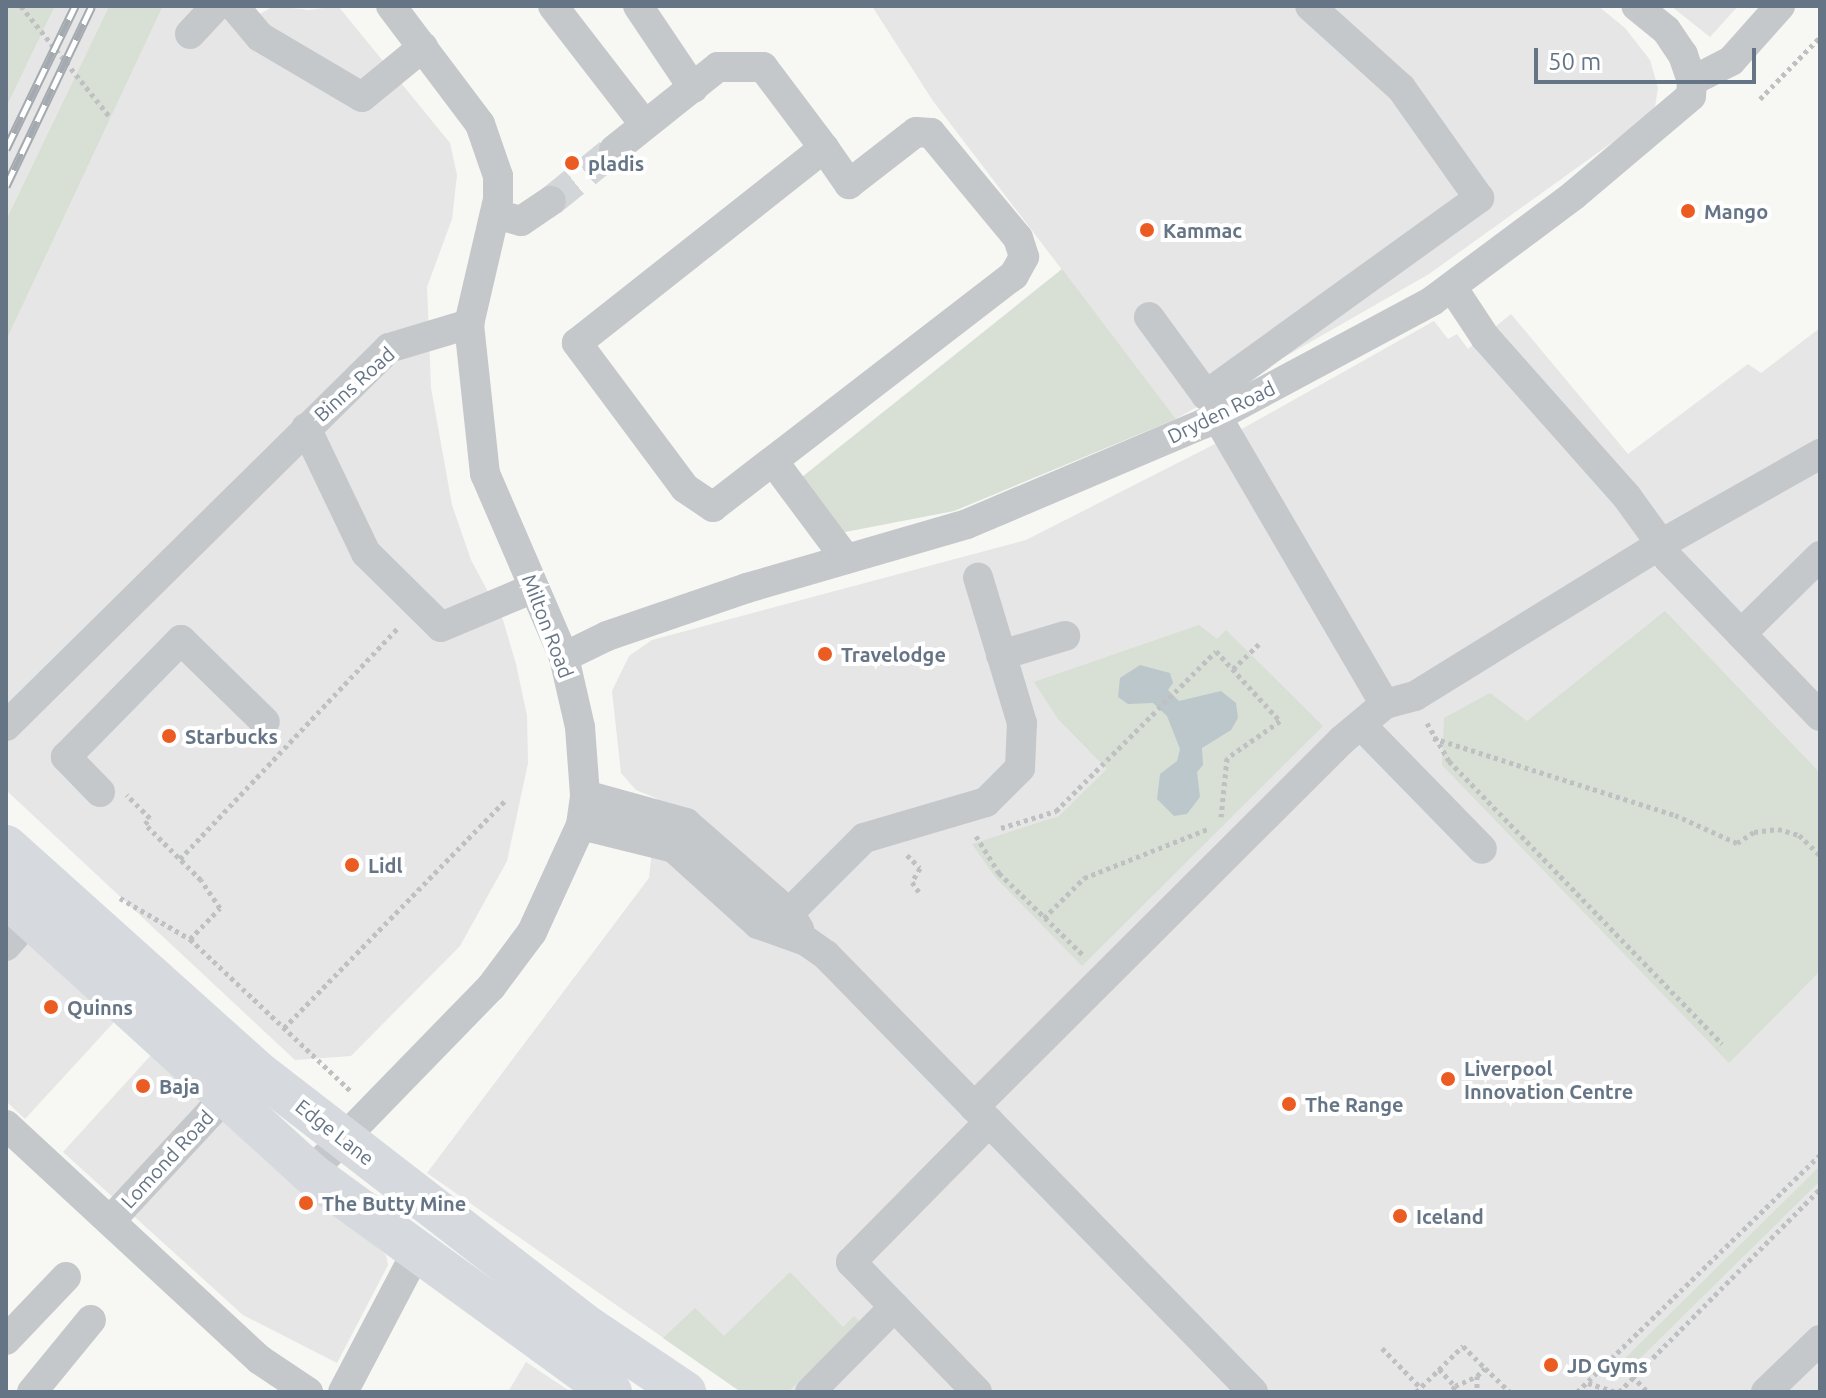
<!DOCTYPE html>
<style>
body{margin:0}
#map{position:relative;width:1826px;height:1398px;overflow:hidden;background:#f7f7f4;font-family:Ubuntu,sans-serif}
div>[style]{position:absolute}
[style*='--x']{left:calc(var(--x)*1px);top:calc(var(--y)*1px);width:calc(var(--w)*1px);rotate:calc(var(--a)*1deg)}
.built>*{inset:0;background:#e5e6e5}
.green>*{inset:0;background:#d8dfd5}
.water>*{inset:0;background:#bcc7cc}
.minor-tunnel>*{height:30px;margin-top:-15px;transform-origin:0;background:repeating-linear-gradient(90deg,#d2d6d8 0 30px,transparent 0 45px)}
.path>*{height:5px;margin-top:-2.5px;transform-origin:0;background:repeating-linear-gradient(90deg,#bec0c2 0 4px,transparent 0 8px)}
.minor>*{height:30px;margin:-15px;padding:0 15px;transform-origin:15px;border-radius:15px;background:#c4c8cb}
.highway>*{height:42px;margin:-21px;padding:0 21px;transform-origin:21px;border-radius:21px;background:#d6dadf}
.rail>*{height:9px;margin-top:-4.5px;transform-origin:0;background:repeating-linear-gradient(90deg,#fff 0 18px,#a4aab0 0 36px);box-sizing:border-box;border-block:2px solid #a4aab0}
.dots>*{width:22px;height:22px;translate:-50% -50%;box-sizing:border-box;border:4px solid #fff;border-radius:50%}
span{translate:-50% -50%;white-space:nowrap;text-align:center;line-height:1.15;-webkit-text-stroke:8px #fff;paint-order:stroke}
.poi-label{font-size:20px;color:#657586;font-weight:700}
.left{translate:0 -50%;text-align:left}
.street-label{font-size:20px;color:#657586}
.frame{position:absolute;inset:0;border:8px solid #657586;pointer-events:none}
.scale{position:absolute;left:1534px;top:48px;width:222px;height:36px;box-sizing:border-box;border:4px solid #657586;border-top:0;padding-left:10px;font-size:24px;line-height:28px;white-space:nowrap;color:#657586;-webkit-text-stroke:6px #fff;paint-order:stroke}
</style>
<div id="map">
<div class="built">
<i style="clip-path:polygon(55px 6px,109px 6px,6px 220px,6px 108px)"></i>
<i style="clip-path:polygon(163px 6px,247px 6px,256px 16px,274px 6px,309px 10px,338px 6px,450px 143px,457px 175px,452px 219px,427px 287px,431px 388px,452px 505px,471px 560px,503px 620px,516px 664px,527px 716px,528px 763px,507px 861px,460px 946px,351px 1056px,295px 1060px,6px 790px,6px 341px)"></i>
<i style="clip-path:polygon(872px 6px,1598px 6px,1625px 28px,1650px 60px,1658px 88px,1655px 107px,1642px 121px,1429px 274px,1176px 419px,933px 101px)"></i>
<i style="clip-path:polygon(1671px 6px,1738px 6px,1710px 37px)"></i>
<i style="clip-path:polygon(1511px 314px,1628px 454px,1748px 364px,1761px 373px,1820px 328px,1820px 1392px,741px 1392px,427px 1173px,649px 878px,658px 799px,636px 790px,621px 773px,612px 691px,629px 656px,652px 640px,1026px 540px,1217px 443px,1434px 321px,1448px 339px,1457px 334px,1468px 349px)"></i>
<i style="clip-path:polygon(6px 919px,115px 1021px,25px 1119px,6px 1101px)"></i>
<i style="clip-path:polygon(152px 1054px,386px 1255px,388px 1265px,337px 1363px,243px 1315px,63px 1152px)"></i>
<i style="clip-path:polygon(526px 1362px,571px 1392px,508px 1392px)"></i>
</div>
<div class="green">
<i style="clip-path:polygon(6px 6px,55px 6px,6px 108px)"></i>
<i style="clip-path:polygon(109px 6px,163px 6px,6px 341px,6px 220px)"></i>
<i style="clip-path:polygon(1062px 269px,1176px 419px,954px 511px,840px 533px,797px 481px)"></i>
<i style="clip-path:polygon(1665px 611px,1820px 773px,1820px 971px,1729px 1063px,1442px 765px,1444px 718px,1490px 693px,1527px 721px)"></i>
<i style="clip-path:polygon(1199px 625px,1217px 639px,1226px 630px,1323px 726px,1082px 966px,996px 878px,972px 844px,1059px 816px,1107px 769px,1058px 719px,1034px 682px)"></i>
<i style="clip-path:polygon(1820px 1166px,1820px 1181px,1619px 1379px,1604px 1379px)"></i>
<i style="clip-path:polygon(790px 1272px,843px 1327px,854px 1316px,860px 1322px,788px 1392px,741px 1392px,663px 1338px,695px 1308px,724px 1336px)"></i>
</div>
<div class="water">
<i style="clip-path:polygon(1140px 665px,1170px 673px,1173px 683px,1168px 690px,1179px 701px,1221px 691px,1236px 703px,1238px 718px,1231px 730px,1202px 748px,1203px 765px,1197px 772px,1200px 797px,1187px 814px,1174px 816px,1157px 799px,1160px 774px,1177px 761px,1180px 749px,1167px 716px,1153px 703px,1128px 704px,1118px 697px,1120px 678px)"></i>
</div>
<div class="minor-tunnel">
<i style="--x:551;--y:201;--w:81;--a:-39"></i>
</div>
<div class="path">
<i style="--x:21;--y:6;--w:142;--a:51.3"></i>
<i style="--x:1760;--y:99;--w:86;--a:-45.9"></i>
<i style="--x:1233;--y:669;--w:36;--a:-44"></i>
<i style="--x:1427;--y:723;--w:44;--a:59.9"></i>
<i style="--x:1449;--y:761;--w:393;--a:46"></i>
<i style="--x:1433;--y:738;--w:254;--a:17.7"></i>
<i style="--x:1675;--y:815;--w:68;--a:24.3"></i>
<i style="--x:1737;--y:843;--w:20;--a:-33"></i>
<i style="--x:1754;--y:832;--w:24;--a:-7"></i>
<i style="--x:1778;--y:829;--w:22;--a:16"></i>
<i style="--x:1799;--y:835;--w:29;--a:44"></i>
<i style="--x:1001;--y:828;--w:58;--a:-17.2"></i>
<i style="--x:1056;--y:811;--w:226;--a:-45"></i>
<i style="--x:1216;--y:651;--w:95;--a:47.6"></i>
<i style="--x:1280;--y:721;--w:65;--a:145.1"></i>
<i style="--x:1227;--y:758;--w:59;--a:95.8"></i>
<i style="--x:976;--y:836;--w:44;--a:58.1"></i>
<i style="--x:999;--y:873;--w:120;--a:44.3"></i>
<i style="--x:907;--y:855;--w:18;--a:45"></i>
<i style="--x:920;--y:868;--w:16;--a:120"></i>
<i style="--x:912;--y:882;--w:12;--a:55"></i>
<i style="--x:180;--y:859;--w:319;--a:-46.7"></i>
<i style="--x:120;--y:898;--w:81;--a:30.4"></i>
<i style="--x:190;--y:939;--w:43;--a:-45.9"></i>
<i style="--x:220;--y:908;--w:34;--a:-124"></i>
<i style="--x:201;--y:880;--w:79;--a:-135"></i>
<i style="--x:145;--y:824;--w:8;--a:-50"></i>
<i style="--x:150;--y:818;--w:33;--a:-135"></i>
<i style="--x:1044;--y:918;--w:57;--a:-45"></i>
<i style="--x:1084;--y:878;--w:133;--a:-21.6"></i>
<i style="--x:190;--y:939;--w:223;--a:43.4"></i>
<i style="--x:284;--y:1028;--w:317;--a:-45.8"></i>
<i style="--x:1382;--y:1348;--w:54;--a:45.7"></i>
<i style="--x:1439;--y:1369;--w:23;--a:47"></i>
<i style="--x:1455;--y:1386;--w:7;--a:124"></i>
<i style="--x:1477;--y:1376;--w:11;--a:-45"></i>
<i style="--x:1485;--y:1368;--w:35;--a:44"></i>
<i style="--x:1632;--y:1376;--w:23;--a:45"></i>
<i style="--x:1588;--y:1383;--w:28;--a:18"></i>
<i style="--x:1455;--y:1386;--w:24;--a:-24"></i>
<i style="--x:1477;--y:1376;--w:16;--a:90"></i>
<i style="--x:1416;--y:1392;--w:66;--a:-44.4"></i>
<i style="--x:1463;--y:1346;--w:31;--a:45"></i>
<i style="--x:1577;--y:1392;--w:339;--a:-44.3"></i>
<i style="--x:1619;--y:1392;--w:286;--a:-45.3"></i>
</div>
<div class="minor">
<i style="--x:234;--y:6;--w:40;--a:50"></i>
<i style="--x:260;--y:37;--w:118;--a:30.5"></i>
<i style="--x:362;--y:97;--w:79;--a:-39.3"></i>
<i style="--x:553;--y:6;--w:150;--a:52.3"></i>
<i style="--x:638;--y:6;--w:99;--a:56.1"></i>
<i style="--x:190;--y:34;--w:38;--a:-47"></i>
<i style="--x:1692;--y:81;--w:44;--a:-27.1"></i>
<i style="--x:1731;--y:61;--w:74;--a:-48.3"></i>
<i style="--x:614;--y:150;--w:133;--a:-38.6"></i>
<i style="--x:718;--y:67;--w:45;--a:0"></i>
<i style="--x:763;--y:67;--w:101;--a:53"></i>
<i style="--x:824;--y:148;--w:44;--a:55.2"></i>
<i style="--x:849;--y:184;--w:85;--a:-37.8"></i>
<i style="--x:916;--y:132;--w:15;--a:4"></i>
<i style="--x:931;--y:133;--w:136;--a:50.4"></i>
<i style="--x:1018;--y:238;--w:20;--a:72"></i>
<i style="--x:1024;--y:257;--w:21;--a:119"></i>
<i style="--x:1014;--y:275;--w:380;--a:142.4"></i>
<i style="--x:713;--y:507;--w:34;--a:-146"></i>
<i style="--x:685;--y:488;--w:181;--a:-126.7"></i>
<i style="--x:577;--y:343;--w:315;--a:-38.3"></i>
<i style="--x:495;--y:214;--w:27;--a:15"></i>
<i style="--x:521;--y:221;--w:36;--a:-34"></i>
<i style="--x:1452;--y:287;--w:60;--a:56.6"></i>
<i style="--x:1485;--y:337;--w:214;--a:48.4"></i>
<i style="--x:1627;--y:497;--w:58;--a:54.1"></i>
<i style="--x:1661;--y:544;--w:183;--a:-29.5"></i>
<i style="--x:1149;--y:317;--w:97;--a:53.8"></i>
<i style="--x:1206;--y:395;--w:337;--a:-35.8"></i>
<i style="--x:1479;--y:198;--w:135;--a:-125.3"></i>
<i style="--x:1401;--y:88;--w:122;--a:-138"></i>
<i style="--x:1217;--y:417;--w:333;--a:59.7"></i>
<i style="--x:306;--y:428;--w:139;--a:64.4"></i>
<i style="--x:366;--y:553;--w:105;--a:44.6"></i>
<i style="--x:441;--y:627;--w:101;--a:-22.8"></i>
<i style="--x:773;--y:461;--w:122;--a:53.3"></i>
<i style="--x:1741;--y:634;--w:111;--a:-44.6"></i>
<i style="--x:1001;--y:655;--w:67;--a:-16.5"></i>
<i style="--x:564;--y:657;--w:48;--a:-26"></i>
<i style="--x:607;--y:636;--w:148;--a:-18.9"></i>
<i style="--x:747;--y:588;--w:229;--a:-16.2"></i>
<i style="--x:967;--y:524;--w:256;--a:-23"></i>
<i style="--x:1203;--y:424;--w:260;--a:-28.2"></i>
<i style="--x:1432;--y:301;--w:177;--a:-36.7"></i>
<i style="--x:1574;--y:195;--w:153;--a:-40.2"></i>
<i style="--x:1691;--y:96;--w:15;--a:-86"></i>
<i style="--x:1692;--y:81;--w:28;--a:-109"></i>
<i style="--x:1683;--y:55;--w:30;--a:-124"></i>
<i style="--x:1666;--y:30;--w:38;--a:-141"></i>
<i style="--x:1361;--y:725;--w:173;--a:45.7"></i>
<i style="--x:6;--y:726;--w:538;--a:-44.62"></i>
<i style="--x:389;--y:348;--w:84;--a:-16.7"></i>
<i style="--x:469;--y:324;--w:128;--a:-76.9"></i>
<i style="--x:498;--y:199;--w:23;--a:-90"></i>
<i style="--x:498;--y:176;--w:55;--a:-109.1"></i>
<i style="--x:480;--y:124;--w:148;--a:-127"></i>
<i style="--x:100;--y:792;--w:49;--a:-134.2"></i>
<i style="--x:66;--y:757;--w:164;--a:-45.5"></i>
<i style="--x:181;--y:640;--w:117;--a:44.3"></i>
<i style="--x:585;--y:795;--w:105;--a:15.5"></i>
<i style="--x:686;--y:823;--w:137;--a:41.1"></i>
<i style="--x:789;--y:913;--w:19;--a:58"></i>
<i style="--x:581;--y:825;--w:96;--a:13.9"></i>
<i style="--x:674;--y:848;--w:113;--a:42.1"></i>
<i style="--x:758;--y:924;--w:51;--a:19.5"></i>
<i style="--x:806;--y:941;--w:24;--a:35"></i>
<i style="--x:826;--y:955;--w:611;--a:45.66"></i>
<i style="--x:789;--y:913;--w:106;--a:-45"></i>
<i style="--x:864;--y:838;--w:127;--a:-16.4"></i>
<i style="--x:986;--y:802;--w:48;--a:-45"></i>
<i style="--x:1020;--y:768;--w:45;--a:-87.5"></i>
<i style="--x:1022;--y:723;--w:152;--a:-106.8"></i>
<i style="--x:6;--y:946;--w:37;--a:-49"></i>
<i style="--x:974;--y:1107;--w:520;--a:-44.92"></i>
<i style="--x:1342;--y:740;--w:56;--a:-39.9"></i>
<i style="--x:1385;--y:704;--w:31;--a:-15"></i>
<i style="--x:1415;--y:696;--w:289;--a:-31.7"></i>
<i style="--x:1661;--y:544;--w:16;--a:63"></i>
<i style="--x:1668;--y:558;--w:219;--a:46.1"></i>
<i style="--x:6;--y:1125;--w:346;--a:42.8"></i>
<i style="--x:260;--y:1360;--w:58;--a:33.7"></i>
<i style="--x:310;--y:1173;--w:260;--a:-45.8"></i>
<i style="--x:491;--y:987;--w:69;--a:-53.3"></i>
<i style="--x:532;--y:932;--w:118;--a:-65.4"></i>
<i style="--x:581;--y:825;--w:30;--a:-82"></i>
<i style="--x:585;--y:795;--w:68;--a:-94.2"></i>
<i style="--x:580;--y:727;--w:72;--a:-102.9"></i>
<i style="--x:564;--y:657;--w:199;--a:-113.3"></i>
<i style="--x:485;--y:474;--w:151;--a:-96.1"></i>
<i style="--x:110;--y:1221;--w:168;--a:-47.2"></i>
<i style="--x:6;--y:1340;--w:87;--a:-46.4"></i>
<i style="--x:32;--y:1392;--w:93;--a:-50.7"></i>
<i style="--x:343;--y:1392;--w:155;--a:-62.3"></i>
<i style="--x:810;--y:1392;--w:120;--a:-45.3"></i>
<i style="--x:977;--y:1392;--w:181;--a:-134.1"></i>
<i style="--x:851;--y:1262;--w:197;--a:-45.4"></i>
<i style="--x:1766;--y:1392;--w:75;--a:-43.9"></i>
</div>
<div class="highway">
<i style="--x:6;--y:846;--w:338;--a:41.9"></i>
<i style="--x:258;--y:1072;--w:417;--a:37.7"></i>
<i style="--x:588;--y:1327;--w:117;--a:33.8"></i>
<i style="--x:6;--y:896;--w:411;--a:42.3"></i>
<i style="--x:310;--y:1173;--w:372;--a:36"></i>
</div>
<div class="rail">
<i style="--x:6;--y:149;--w:159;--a:-64.2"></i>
<i style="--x:6;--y:186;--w:199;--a:-64.5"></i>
</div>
<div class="dots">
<i style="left:572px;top:163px;background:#ea5c21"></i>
<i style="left:1688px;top:211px;background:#ea5c21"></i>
<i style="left:1147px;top:230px;background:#ea5c21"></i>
<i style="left:825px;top:654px;background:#ea5c21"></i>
<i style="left:169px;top:736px;background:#ea5c21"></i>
<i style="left:352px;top:865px;background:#ea5c21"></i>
<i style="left:51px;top:1007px;background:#ea5c21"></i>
<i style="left:1448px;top:1079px;background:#ea5c21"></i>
<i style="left:143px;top:1086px;background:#ea5c21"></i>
<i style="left:1289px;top:1104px;background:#ea5c21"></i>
<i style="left:306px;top:1203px;background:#ea5c21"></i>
<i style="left:1400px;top:1216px;background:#ea5c21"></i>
<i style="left:1551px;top:1365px;background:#ea5c21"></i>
</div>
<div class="poi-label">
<span class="left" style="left:588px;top:163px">pladis</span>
<span class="left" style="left:1704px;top:211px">Mango</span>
<span class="left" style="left:1163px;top:230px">Kammac</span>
<span class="left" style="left:841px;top:654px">Travelodge</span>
<span class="left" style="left:185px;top:736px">Starbucks</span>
<span class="left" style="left:368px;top:865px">Lidl</span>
<span class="left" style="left:67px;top:1007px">Quinns</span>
<span class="left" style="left:1464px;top:1080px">Liverpool<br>Innovation Centre</span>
<span class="left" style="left:159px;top:1086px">Baja</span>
<span class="left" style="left:1305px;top:1104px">The Range</span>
<span class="left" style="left:322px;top:1203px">The Butty Mine</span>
<span class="left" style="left:1416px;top:1216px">Iceland</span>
<span class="left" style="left:1567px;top:1365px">JD Gyms</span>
</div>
<div class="street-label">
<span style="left:354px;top:384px;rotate:-42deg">Binns Road</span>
<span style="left:1221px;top:412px;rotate:-26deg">Dryden Road</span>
<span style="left:548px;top:626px;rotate:69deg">Milton Road</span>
<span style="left:335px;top:1132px;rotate:38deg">Edge Lane</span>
<span style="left:167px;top:1159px;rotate:-47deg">Lomond Road</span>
</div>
<div class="frame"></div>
<div class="scale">50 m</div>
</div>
